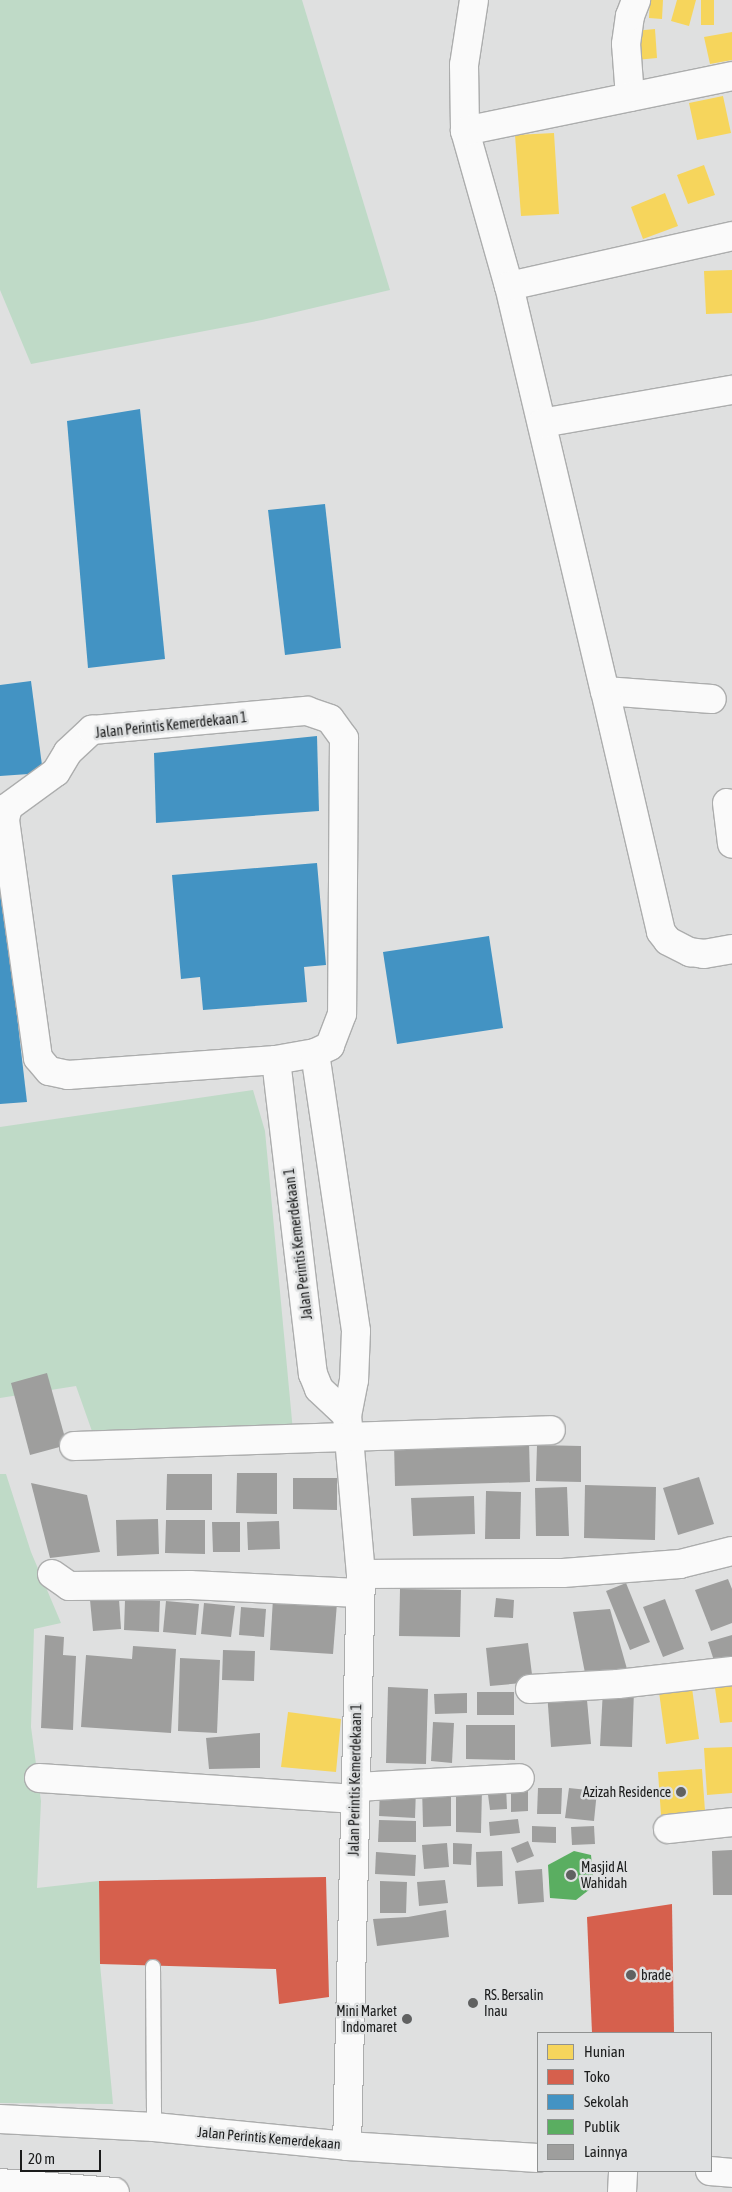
<!DOCTYPE html>
<style>
body{margin:0}
#map{position:relative;width:732px;height:2192px;overflow:hidden;background:#dfe0e0;font-family:"Asap Condensed",sans-serif}
div>[style]{position:absolute}
[style*='--x']{left:calc(var(--x)*1px);top:calc(var(--y)*1px);width:calc(var(--w)*1px);rotate:calc(var(--a)*1deg)}
.green>*{inset:0;background:#bfdac7}
.homes>*{inset:0;background:#f6d55c}
.shops>*{inset:0;background:#d6604d}
.schools>*{inset:0;background:#4393c3}
.public>*{inset:0;background:#5aae61}
.building>*{inset:0;background:#9e9e9d}
.roads{filter:drop-shadow(1px 0 #acadad) drop-shadow(-1px 0 #acadad) drop-shadow(0 1px #acadad) drop-shadow(0 -1px #acadad)}
.service>*{height:14px;margin:-7px;padding:0 7px;transform-origin:7px;border-radius:7px;background:#fafafa}
.minor>*{height:28px;margin:-14px;padding:0 14px;transform-origin:14px;border-radius:14px;background:#fafafa}
.trunk>*{height:28px;margin:-14px;padding:0 14px;transform-origin:14px;border-radius:14px;background:#fafafa}
.dots>*{width:14px;height:14px;translate:-50% -50%;box-sizing:border-box;border:2px solid #dee0e1;border-radius:50%}
span{translate:-50% -50%;white-space:nowrap;text-align:center;line-height:1.15;-webkit-text-stroke:5px #dee0e1;paint-order:stroke}
.street-label{font-size:14px;color:#1b1c1c}
.poi-label{font-size:14px;color:#1b1c1c}
.right{translate:-100% -50%;text-align:right}
.left{translate:0 -50%;text-align:left}
.legend{position:absolute;left:537px;top:2032px;width:175px;height:140px;box-sizing:border-box;background:#dee0e1;border:1px solid #909292;margin:0;padding:6px 9px;list-style:none;font-size:15px;color:#1b1c1c}
.legend li{display:flex;align-items:center;gap:10px;height:25px}
.legend b{width:25px;border:1px solid #909292}
.scale{position:absolute;left:20px;top:2150px;width:81px;height:22px;box-sizing:border-box;border:2px solid #1b1c1c;border-top:0;padding-left:6px;font-size:15px;line-height:18px;white-space:nowrap;color:#1b1c1c;-webkit-text-stroke:4px #dee0e1;paint-order:stroke}
</style>
<div id="map">
<div class="green">
<i style="clip-path:polygon(0 0,302px 0,390px 290px,262px 320px,31px 364px,0 290px)"></i>
<i style="clip-path:polygon(253px 1090px,265px 1131px,294px 1442px,99px 1451px,76px 1386px,0 1398px,0 1127px)"></i>
<i style="clip-path:polygon(0 1474px,6px 1474px,31px 1552px,61px 1623px,34px 1629px,31px 1727px,41px 1801px,37px 1888px,99px 1881px,100px 1964px,113px 2104px,0 2103px)"></i>
</div>
<div class="homes">
<i style="clip-path:polygon(650px 0,663px 0,662px 19px,649px 18px)"></i>
<i style="clip-path:polygon(677px 0,696px 0,689px 26px,671px 21px)"></i>
<i style="clip-path:polygon(701px 0,714px 0,714px 25px,701px 25px)"></i>
<i style="clip-path:polygon(655px 29px,657px 58px,636px 60px,634px 31px)"></i>
<i style="clip-path:polygon(732px 32px,732px 60px,710px 64px,704px 37px)"></i>
<i style="clip-path:polygon(723px 96px,731px 133px,697px 140px,689px 103px)"></i>
<i style="clip-path:polygon(554px 133px,559px 214px,521px 216px,515px 135px)"></i>
<i style="clip-path:polygon(704px 165px,715px 195px,688px 204px,677px 175px)"></i>
<i style="clip-path:polygon(665px 193px,678px 226px,643px 239px,631px 207px)"></i>
<i style="clip-path:polygon(732px 270px,732px 313px,706px 314px,704px 271px)"></i>
<i style="clip-path:polygon(732px 1679px,732px 1722px,720px 1723px,714px 1681px)"></i>
<i style="clip-path:polygon(692px 1688px,699px 1739px,666px 1744px,659px 1692px)"></i>
<i style="clip-path:polygon(288px 1712px,341px 1719px,336px 1772px,281px 1767px)"></i>
<i style="clip-path:polygon(732px 1747px,732px 1793px,707px 1795px,704px 1748px)"></i>
<i style="clip-path:polygon(702px 1769px,705px 1811px,661px 1815px,658px 1772px)"></i>
</div>
<div class="shops">
<i style="clip-path:polygon(326px 1877px,329px 1997px,279px 2004px,276px 1969px,100px 1964px,99px 1881px)"></i>
<i style="clip-path:polygon(672px 1904px,674px 2033px,592px 2033px,587px 1917px)"></i>
</div>
<div class="schools">
<i style="clip-path:polygon(140px 409px,165px 659px,88px 668px,67px 421px)"></i>
<i style="clip-path:polygon(325px 504px,341px 648px,285px 655px,268px 510px)"></i>
<i style="clip-path:polygon(31px 681px,43px 773px,0 776px,0 685px)"></i>
<i style="clip-path:polygon(317px 736px,319px 811px,156px 823px,154px 753px)"></i>
<i style="clip-path:polygon(317px 863px,326px 965px,304px 967px,307px 1002px,203px 1010px,200px 977px,181px 979px,172px 875px)"></i>
<i style="clip-path:polygon(0 870px,27px 1102px,0 1104px)"></i>
<i style="clip-path:polygon(489px 936px,503px 1028px,397px 1044px,383px 952px)"></i>
</div>
<div class="public">
<i style="clip-path:polygon(574px 1851px,591px 1855px,594px 1886px,576px 1900px,550px 1898px,548px 1865px)"></i>
</div>
<div class="building">
<i style="clip-path:polygon(47px 1373px,67px 1445px,30px 1455px,11px 1383px)"></i>
<i style="clip-path:polygon(529px 1440px,530px 1482px,395px 1486px,394px 1443px)"></i>
<i style="clip-path:polygon(537px 1445px,581px 1446px,581px 1482px,536px 1481px)"></i>
<i style="clip-path:polygon(237px 1473px,277px 1473px,277px 1514px,236px 1513px)"></i>
<i style="clip-path:polygon(167px 1474px,212px 1474px,212px 1510px,166px 1510px)"></i>
<i style="clip-path:polygon(699px 1477px,714px 1524px,678px 1535px,663px 1488px)"></i>
<i style="clip-path:polygon(293px 1478px,337px 1478px,337px 1510px,293px 1509px)"></i>
<i style="clip-path:polygon(31px 1483px,87px 1495px,100px 1552px,50px 1558px)"></i>
<i style="clip-path:polygon(585px 1485px,656px 1487px,655px 1540px,584px 1538px)"></i>
<i style="clip-path:polygon(567px 1487px,569px 1536px,536px 1536px,535px 1488px)"></i>
<i style="clip-path:polygon(486px 1491px,521px 1492px,520px 1539px,485px 1539px)"></i>
<i style="clip-path:polygon(474px 1496px,475px 1534px,413px 1536px,411px 1498px)"></i>
<i style="clip-path:polygon(158px 1519px,159px 1554px,117px 1556px,116px 1520px)"></i>
<i style="clip-path:polygon(166px 1520px,205px 1520px,205px 1554px,165px 1553px)"></i>
<i style="clip-path:polygon(279px 1521px,280px 1549px,248px 1550px,247px 1522px)"></i>
<i style="clip-path:polygon(212px 1522px,240px 1522px,240px 1552px,213px 1552px)"></i>
<i style="clip-path:polygon(728px 1579px,732px 1589px,732px 1623px,711px 1631px,695px 1590px)"></i>
<i style="clip-path:polygon(626px 1583px,650px 1642px,630px 1650px,606px 1591px)"></i>
<i style="clip-path:polygon(400px 1589px,461px 1590px,460px 1637px,399px 1636px)"></i>
<i style="clip-path:polygon(273px 1598px,337px 1603px,333px 1654px,270px 1650px)"></i>
<i style="clip-path:polygon(496px 1598px,514px 1600px,513px 1618px,494px 1617px)"></i>
<i style="clip-path:polygon(119px 1599px,121px 1629px,93px 1631px,90px 1600px)"></i>
<i style="clip-path:polygon(665px 1599px,684px 1649px,663px 1657px,643px 1607px)"></i>
<i style="clip-path:polygon(125px 1600px,160px 1601px,159px 1632px,124px 1630px)"></i>
<i style="clip-path:polygon(166px 1601px,199px 1604px,196px 1635px,163px 1632px)"></i>
<i style="clip-path:polygon(204px 1603px,235px 1606px,231px 1637px,201px 1634px)"></i>
<i style="clip-path:polygon(241px 1607px,266px 1609px,264px 1637px,239px 1635px)"></i>
<i style="clip-path:polygon(610px 1609px,629px 1676px,586px 1678px,573px 1612px)"></i>
<i style="clip-path:polygon(45px 1635px,64px 1637px,63px 1655px,76px 1656px,73px 1730px,41px 1728px)"></i>
<i style="clip-path:polygon(732px 1635px,732px 1662px,716px 1667px,708px 1642px)"></i>
<i style="clip-path:polygon(528px 1643px,533px 1682px,490px 1686px,486px 1648px)"></i>
<i style="clip-path:polygon(133px 1646px,176px 1649px,171px 1733px,81px 1727px,86px 1655px,132px 1659px)"></i>
<i style="clip-path:polygon(223px 1650px,255px 1651px,254px 1681px,222px 1680px)"></i>
<i style="clip-path:polygon(180px 1658px,220px 1660px,217px 1733px,178px 1731px)"></i>
<i style="clip-path:polygon(388px 1687px,428px 1689px,426px 1764px,386px 1763px)"></i>
<i style="clip-path:polygon(586px 1689px,591px 1744px,551px 1747px,547px 1692px)"></i>
<i style="clip-path:polygon(603px 1689px,634px 1691px,632px 1747px,600px 1746px)"></i>
<i style="clip-path:polygon(477px 1692px,514px 1692px,514px 1715px,477px 1715px)"></i>
<i style="clip-path:polygon(467px 1693px,467px 1713px,435px 1714px,434px 1694px)"></i>
<i style="clip-path:polygon(433px 1722px,454px 1723px,452px 1763px,431px 1761px)"></i>
<i style="clip-path:polygon(466px 1725px,515px 1725px,515px 1760px,466px 1759px)"></i>
<i style="clip-path:polygon(260px 1733px,260px 1768px,209px 1769px,206px 1738px)"></i>
<i style="clip-path:polygon(511px 1784px,528px 1784px,528px 1811px,511px 1812px)"></i>
<i style="clip-path:polygon(422px 1786px,451px 1786px,451px 1826px,423px 1827px)"></i>
<i style="clip-path:polygon(506px 1786px,507px 1809px,490px 1810px,487px 1787px)"></i>
<i style="clip-path:polygon(456px 1787px,482px 1788px,481px 1833px,456px 1832px)"></i>
<i style="clip-path:polygon(380px 1788px,416px 1789px,415px 1818px,379px 1816px)"></i>
<i style="clip-path:polygon(538px 1788px,562px 1788px,561px 1814px,537px 1814px)"></i>
<i style="clip-path:polygon(569px 1788px,597px 1791px,594px 1821px,565px 1818px)"></i>
<i style="clip-path:polygon(518px 1819px,520px 1833px,490px 1836px,489px 1822px)"></i>
<i style="clip-path:polygon(379px 1820px,416px 1821px,416px 1842px,378px 1842px)"></i>
<i style="clip-path:polygon(532px 1826px,556px 1827px,556px 1843px,532px 1842px)"></i>
<i style="clip-path:polygon(594px 1826px,595px 1844px,572px 1845px,571px 1827px)"></i>
<i style="clip-path:polygon(528px 1841px,534px 1856px,517px 1863px,511px 1848px)"></i>
<i style="clip-path:polygon(447px 1843px,449px 1867px,424px 1869px,422px 1845px)"></i>
<i style="clip-path:polygon(453px 1843px,472px 1844px,471px 1865px,453px 1864px)"></i>
<i style="clip-path:polygon(732px 1850px,732px 1895px,713px 1895px,712px 1851px)"></i>
<i style="clip-path:polygon(502px 1851px,503px 1886px,477px 1887px,476px 1852px)"></i>
<i style="clip-path:polygon(376px 1852px,416px 1855px,415px 1876px,375px 1874px)"></i>
<i style="clip-path:polygon(542px 1869px,544px 1902px,518px 1904px,515px 1871px)"></i>
<i style="clip-path:polygon(445px 1880px,448px 1903px,419px 1906px,417px 1882px)"></i>
<i style="clip-path:polygon(380px 1881px,407px 1882px,406px 1913px,380px 1913px)"></i>
<i style="clip-path:polygon(446px 1910px,449px 1937px,377px 1946px,373px 1919px,408px 1917px)"></i>
</div>
<div class="roads">
<div class="service">
<i style="--x:153;--y:1967;--w:160;--a:89.6"></i>
</div>
<div class="minor">
<i style="--x:474;--y:0;--w:66;--a:98.7"></i>
<i style="--x:464;--y:65;--w:66;--a:89.1"></i>
<i style="--x:465;--y:131;--w:161;--a:74.2"></i>
<i style="--x:509;--y:286;--w:416;--a:76.7"></i>
<i style="--x:605;--y:691;--w:107;--a:4.3"></i>
<i style="--x:630;--y:97;--w:53;--a:-94.3"></i>
<i style="--x:626;--y:44;--w:28;--a:-82"></i>
<i style="--x:630;--y:16;--w:17;--a:-69"></i>
<i style="--x:465;--y:131;--w:273;--a:-11.6"></i>
<i style="--x:509;--y:286;--w:229;--a:-12.6"></i>
<i style="--x:542;--y:423;--w:193;--a:-9.9"></i>
<i style="--x:605;--y:691;--w:247;--a:76.9"></i>
<i style="--x:661;--y:932;--w:11;--a:52"></i>
<i style="--x:668;--y:941;--w:25;--a:27"></i>
<i style="--x:690;--y:952;--w:14;--a:8"></i>
<i style="--x:704;--y:954;--w:28;--a:-10"></i>
<i style="--x:307;--y:711;--w:24;--a:19"></i>
<i style="--x:330;--y:719;--w:24;--a:54"></i>
<i style="--x:344;--y:738;--w:276;--a:90.4"></i>
<i style="--x:342;--y:1014;--w:34;--a:111"></i>
<i style="--x:330;--y:1046;--w:17;--a:155"></i>
<i style="--x:315;--y:1053;--w:40;--a:170"></i>
<i style="--x:276;--y:1060;--w:209;--a:175.9"></i>
<i style="--x:68;--y:1075;--w:19;--a:-168"></i>
<i style="--x:49;--y:1071;--w:17;--a:-130"></i>
<i style="--x:38;--y:1058;--w:241;--a:-97.9"></i>
<i style="--x:5;--y:819;--w:12;--a:-76"></i>
<i style="--x:8;--y:807;--w:59;--a:-36.1"></i>
<i style="--x:56;--y:772;--w:23;--a:-59"></i>
<i style="--x:68;--y:752;--w:33;--a:-43"></i>
<i style="--x:92;--y:730;--w:216;--a:-5.1"></i>
<i style="--x:727;--y:803;--w:41;--a:83"></i>
<i style="--x:315;--y:1053;--w:281;--a:81.6"></i>
<i style="--x:356;--y:1331;--w:49;--a:92.3"></i>
<i style="--x:354;--y:1380;--w:36;--a:101"></i>
<i style="--x:347;--y:1415;--w:160;--a:85"></i>
<i style="--x:361;--y:1574;--w:572;--a:91.4"></i>
<i style="--x:276;--y:1060;--w:316;--a:83.3"></i>
<i style="--x:313;--y:1374;--w:16;--a:68"></i>
<i style="--x:319;--y:1389;--w:38;--a:43"></i>
<i style="--x:74;--y:1446;--w:477;--a:-1.9"></i>
<i style="--x:52;--y:1574;--w:21;--a:35"></i>
<i style="--x:69;--y:1586;--w:121;--a:-0.5"></i>
<i style="--x:190;--y:1585;--w:169;--a:2.7"></i>
<i style="--x:361;--y:1574;--w:202;--a:-0.3"></i>
<i style="--x:563;--y:1573;--w:117;--a:-4.4"></i>
<i style="--x:680;--y:1564;--w:54;--a:-14"></i>
<i style="--x:530;--y:1689;--w:88;--a:-3.3"></i>
<i style="--x:618;--y:1684;--w:115;--a:-6.5"></i>
<i style="--x:39;--y:1778;--w:317;--a:3.8"></i>
<i style="--x:356;--y:1787;--w:164;--a:-3.1"></i>
<i style="--x:668;--y:1829;--w:64;--a:-6.2"></i>
</div>
<div class="trunk">
<i style="--x:0;--y:2119;--w:154;--a:3"></i>
<i style="--x:154;--y:2127;--w:194;--a:5.6"></i>
<i style="--x:347;--y:2146;--w:191;--a:3.6"></i>
<i style="--x:710;--y:2171;--w:22;--a:5"></i>
<i style="--x:0;--y:2183;--w:115;--a:4.5"></i>
<i style="--x:622;--y:2192;--w:21;--a:-87"></i>
</div>
</div>
<div class="dots">
<i style="left:681px;top:1792px;background:#606161"></i>
<i style="left:571px;top:1875px;background:#606161"></i>
<i style="left:631px;top:1975px;background:#606161"></i>
<i style="left:473px;top:2003px;background:#606161"></i>
<i style="left:407px;top:2019px;background:#606161"></i>
</div>
<div class="street-label">
<span style="left:171px;top:725px;rotate:-6deg">Jalan Perintis Kemerdekaan 1</span>
<span style="left:298px;top:1244px;rotate:-97deg">Jalan Perintis Kemerdekaan 1</span>
<span style="left:355px;top:1780px;rotate:-89deg">Jalan Perintis Kemerdekaan 1</span>
<span style="left:269px;top:2138px;rotate:5deg">Jalan Perintis Kemerdekaan</span>
</div>
<div class="poi-label">
<span class="right" style="left:671px;top:1792px">Azizah Residence</span>
<span class="left" style="left:581px;top:1875px">Masjid Al<br>Wahidah</span>
<span class="left" style="left:641px;top:1975px">brade</span>
<span class="left" style="left:484px;top:2003px">RS. Bersalin<br>Inau</span>
<span class="right" style="left:397px;top:2019px">Mini Market<br>Indomaret</span>
</div>
<ul class="legend">
<li><b style="height:14px;background:#f6d55c"></b>Hunian</li>
<li><b style="height:14px;background:#d6604d"></b>Toko</li>
<li><b style="height:14px;background:#4393c3"></b>Sekolah</li>
<li><b style="height:14px;background:#5aae61"></b>Publik</li>
<li><b style="height:14px;background:#9e9e9d"></b>Lainnya</li>
</ul>
<div class="scale">20 m</div>
</div>
